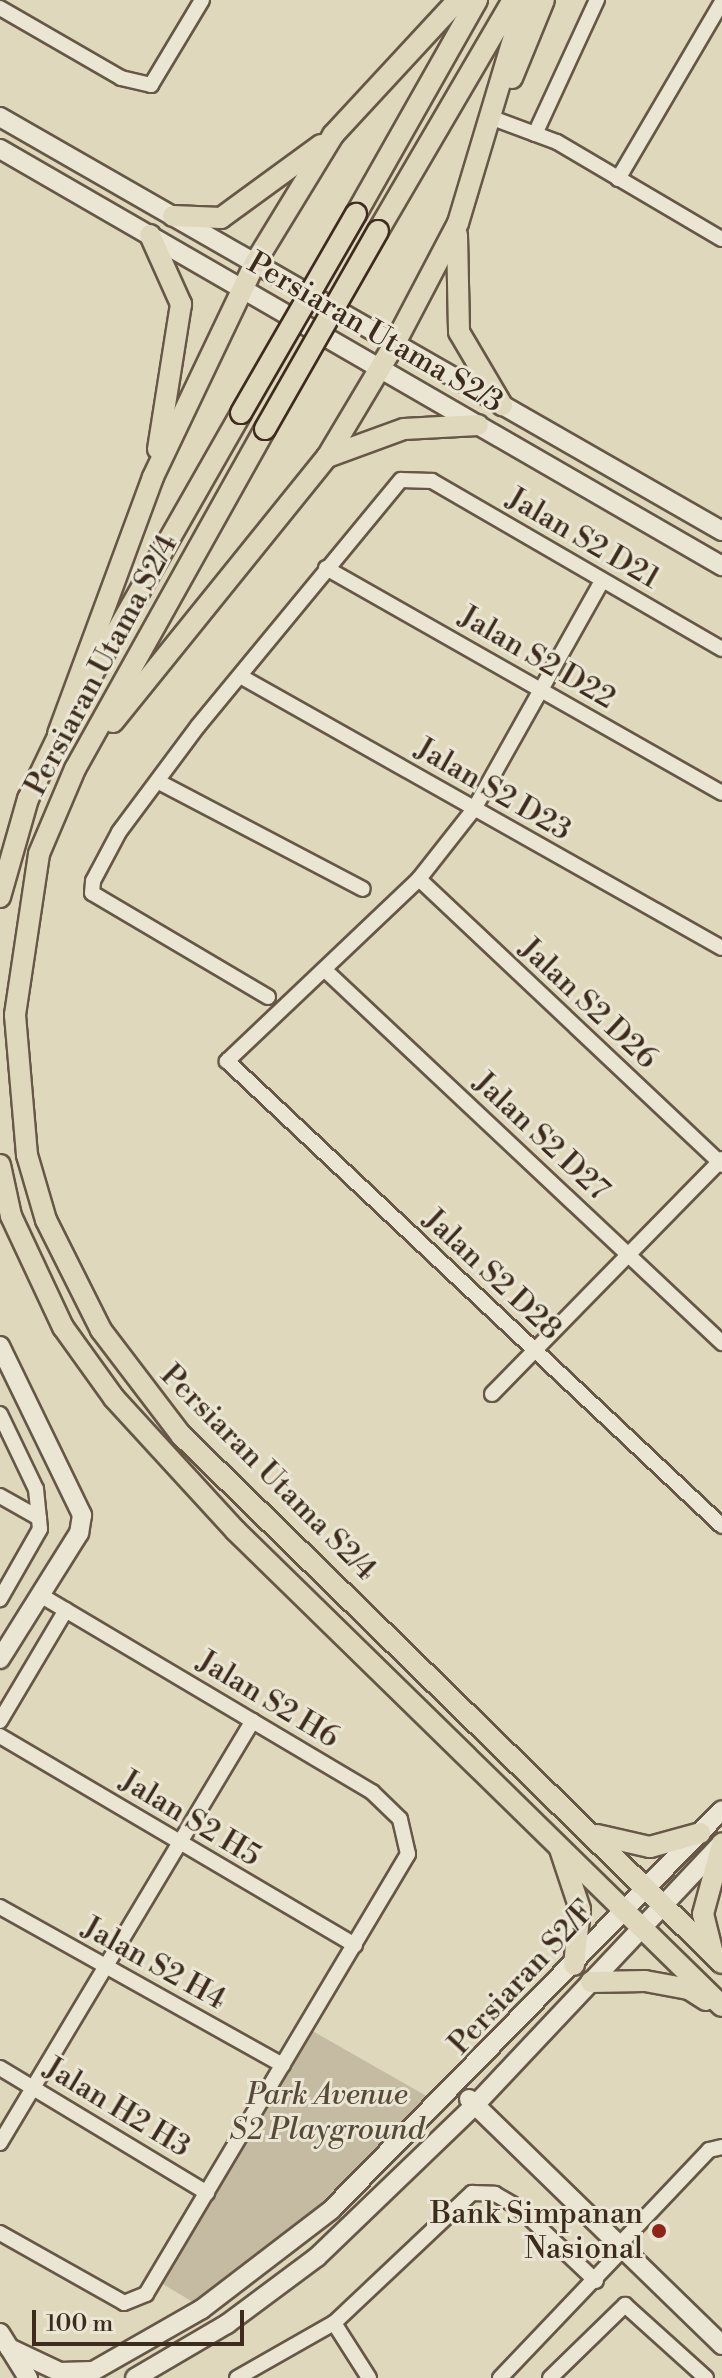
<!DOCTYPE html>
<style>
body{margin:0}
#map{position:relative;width:722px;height:2378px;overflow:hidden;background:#e0d8bd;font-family:"Libre Bodoni",serif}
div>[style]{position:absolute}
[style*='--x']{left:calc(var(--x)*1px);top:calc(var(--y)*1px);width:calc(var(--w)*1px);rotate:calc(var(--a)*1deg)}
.green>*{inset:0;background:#c4bba2}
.roads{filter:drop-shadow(2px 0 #665746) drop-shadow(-2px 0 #665746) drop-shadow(0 2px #665746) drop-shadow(0 -2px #665746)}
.street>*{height:14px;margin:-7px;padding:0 7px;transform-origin:7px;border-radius:7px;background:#ebe6d4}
.secondary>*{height:18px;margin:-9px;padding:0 9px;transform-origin:9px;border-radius:9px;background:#ebe6d4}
.primary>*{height:20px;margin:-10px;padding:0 10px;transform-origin:10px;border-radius:10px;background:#e0d8bd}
.bridges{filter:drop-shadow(2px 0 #3d2c1e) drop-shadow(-2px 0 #3d2c1e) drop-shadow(0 2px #3d2c1e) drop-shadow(0 -2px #3d2c1e)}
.primary-bridge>*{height:20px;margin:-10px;padding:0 10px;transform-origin:10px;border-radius:10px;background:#e0d8bd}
.dots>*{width:22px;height:22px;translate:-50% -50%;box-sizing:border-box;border:4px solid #ebe6d4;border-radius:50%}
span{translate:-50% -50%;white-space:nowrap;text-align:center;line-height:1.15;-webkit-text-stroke:6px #ebe6d4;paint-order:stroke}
.street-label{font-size:30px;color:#3d2c1e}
.park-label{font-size:30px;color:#584938;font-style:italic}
.poi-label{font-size:30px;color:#3d2c1e}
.right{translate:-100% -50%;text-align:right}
.scale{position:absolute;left:32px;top:2310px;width:212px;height:36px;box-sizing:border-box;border:4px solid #3d2c1e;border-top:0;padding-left:10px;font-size:24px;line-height:28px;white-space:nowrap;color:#3d2c1e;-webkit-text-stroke:6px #ebe6d4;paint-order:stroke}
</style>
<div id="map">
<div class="green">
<i style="clip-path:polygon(309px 2029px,430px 2098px,250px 2272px,198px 2305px,161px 2283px)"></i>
</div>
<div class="roads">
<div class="street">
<i style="--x:0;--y:8;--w:140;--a:30"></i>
<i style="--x:121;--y:78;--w:31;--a:13"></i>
<i style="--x:151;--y:85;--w:99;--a:-59"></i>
<i style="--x:495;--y:119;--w:66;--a:20.4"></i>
<i style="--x:557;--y:142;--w:191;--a:30.5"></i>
<i style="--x:535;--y:134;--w:148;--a:-65.2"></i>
<i style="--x:618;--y:179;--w:205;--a:-59.6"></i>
<i style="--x:326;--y:568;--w:455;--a:29.6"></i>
<i style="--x:602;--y:581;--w:261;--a:119.3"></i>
<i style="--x:474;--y:809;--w:89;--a:128.2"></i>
<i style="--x:419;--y:879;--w:265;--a:136.5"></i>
<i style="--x:227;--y:1061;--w:679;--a:43.21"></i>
<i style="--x:240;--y:676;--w:553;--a:29.44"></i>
<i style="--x:159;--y:782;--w:230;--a:27.7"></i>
<i style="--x:419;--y:879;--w:417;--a:43.3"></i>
<i style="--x:325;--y:970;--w:545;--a:43.21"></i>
<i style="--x:268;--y:997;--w:204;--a:-149.4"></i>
<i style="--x:92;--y:893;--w:12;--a:-85"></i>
<i style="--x:93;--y:881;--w:55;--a:-62"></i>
<i style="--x:119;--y:832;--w:132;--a:-53.3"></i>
<i style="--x:198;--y:726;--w:319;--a:-50.5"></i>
<i style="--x:401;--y:480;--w:31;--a:2"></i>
<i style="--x:432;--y:481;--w:335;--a:30.1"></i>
<i style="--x:492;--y:1394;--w:329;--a:-45.6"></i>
<i style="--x:0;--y:1414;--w:83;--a:64.4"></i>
<i style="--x:36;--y:1489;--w:40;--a:84.3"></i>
<i style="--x:40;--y:1529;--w:81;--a:119.7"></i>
<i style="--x:0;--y:1496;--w:45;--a:29.4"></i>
<i style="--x:0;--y:1721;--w:129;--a:-59.3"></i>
<i style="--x:0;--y:1736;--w:412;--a:30.5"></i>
<i style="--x:0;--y:1907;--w:324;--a:29.2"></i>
<i style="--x:0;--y:2068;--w:242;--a:31.1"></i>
<i style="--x:0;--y:2143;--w:492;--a:-59.1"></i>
<i style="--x:0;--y:2233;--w:142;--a:29.4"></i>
<i style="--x:124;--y:2303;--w:24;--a:-22"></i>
<i style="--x:146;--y:2294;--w:512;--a:-59.23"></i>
<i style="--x:408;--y:1854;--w:36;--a:-103"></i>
<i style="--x:400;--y:1819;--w:39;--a:-136"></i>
<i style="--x:372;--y:1792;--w:386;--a:-149.3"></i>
<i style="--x:619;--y:2245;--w:131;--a:-46.5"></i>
<i style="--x:709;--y:2150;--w:13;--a:-13"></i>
<i style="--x:334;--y:2323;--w:65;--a:57.5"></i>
<i style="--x:237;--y:2378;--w:112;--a:-29.6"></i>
<i style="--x:334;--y:2323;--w:190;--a:-43.3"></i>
<i style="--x:472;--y:2193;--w:23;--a:2"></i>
<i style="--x:495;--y:2194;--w:28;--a:30"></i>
<i style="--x:519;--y:2208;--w:106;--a:43.5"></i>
<i style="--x:500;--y:2378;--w:178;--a:-46.4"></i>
<i style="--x:550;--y:2378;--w:105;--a:-44.2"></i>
<i style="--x:625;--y:2305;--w:109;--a:42"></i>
</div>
<div class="secondary">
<i style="--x:0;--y:117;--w:832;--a:29.83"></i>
<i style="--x:0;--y:149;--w:834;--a:30.01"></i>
<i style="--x:0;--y:1346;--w:188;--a:64.1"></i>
<i style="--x:82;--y:1515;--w:18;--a:99"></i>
<i style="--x:79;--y:1533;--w:149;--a:122.1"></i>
<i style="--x:469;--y:2099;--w:353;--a:44.2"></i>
<i style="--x:0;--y:2333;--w:53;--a:58.1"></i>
<i style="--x:9;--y:2348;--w:56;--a:25.2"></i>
<i style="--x:60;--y:2372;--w:32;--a:-2"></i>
<i style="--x:81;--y:2378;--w:139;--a:-29.7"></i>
<i style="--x:202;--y:2309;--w:163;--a:-37.5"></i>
<i style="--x:331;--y:2210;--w:559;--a:-45.65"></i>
<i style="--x:135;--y:2378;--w:107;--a:-30.4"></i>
<i style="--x:227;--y:2324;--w:112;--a:-36.7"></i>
<i style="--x:317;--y:2257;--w:219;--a:-43.9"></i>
<i style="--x:475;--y:2105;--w:360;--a:-46.7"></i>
</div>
<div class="primary">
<i style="--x:512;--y:78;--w:84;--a:-67.7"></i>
<i style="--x:356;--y:214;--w:246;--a:-60.5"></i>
<i style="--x:173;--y:216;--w:48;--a:2.4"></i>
<i style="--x:221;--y:218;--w:124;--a:-36.1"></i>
<i style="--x:378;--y:231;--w:268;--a:-59.7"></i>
<i style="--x:150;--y:235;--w:76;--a:65.8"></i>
<i style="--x:181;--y:304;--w:147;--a:99"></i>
<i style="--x:457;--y:235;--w:97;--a:88.8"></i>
<i style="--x:459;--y:332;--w:85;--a:59.5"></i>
<i style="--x:265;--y:429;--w:389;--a:119.2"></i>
<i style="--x:75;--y:769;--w:92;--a:113"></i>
<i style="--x:39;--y:854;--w:163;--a:98.5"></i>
<i style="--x:15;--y:1015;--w:141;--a:85.1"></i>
<i style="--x:27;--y:1155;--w:68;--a:73.7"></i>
<i style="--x:46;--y:1220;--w:123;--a:63.4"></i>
<i style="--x:101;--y:1330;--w:132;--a:52.7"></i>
<i style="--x:181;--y:1435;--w:756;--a:44.3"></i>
<i style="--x:327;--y:457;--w:82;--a:-20"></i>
<i style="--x:404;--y:429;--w:74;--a:-3.1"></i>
<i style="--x:85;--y:687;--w:315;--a:-60.3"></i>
<i style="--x:113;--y:722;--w:341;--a:-51.1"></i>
<i style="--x:327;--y:457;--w:133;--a:-59.2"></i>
<i style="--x:395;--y:343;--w:136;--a:-62.3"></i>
<i style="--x:458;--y:223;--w:233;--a:-73.3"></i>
<i style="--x:58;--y:734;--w:274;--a:-69.7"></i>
<i style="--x:153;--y:477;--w:237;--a:-64.5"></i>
<i style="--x:255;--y:263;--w:150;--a:-58.6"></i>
<i style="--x:333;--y:135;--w:184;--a:-47.2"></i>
<i style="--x:0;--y:897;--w:102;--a:-74.1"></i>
<i style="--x:28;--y:799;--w:85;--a:-64.3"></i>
<i style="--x:0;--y:1165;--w:52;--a:77.8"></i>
<i style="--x:11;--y:1216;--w:123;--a:64.9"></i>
<i style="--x:63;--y:1327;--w:87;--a:54.3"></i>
<i style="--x:114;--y:1398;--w:179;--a:47.5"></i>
<i style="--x:235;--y:1530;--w:681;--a:44.35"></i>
<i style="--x:597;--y:1835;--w:54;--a:12.8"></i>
<i style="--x:650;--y:1847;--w:52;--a:-15.6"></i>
<i style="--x:560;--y:1849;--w:63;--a:71.6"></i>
<i style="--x:580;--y:1909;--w:56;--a:96.1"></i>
<i style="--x:713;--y:1954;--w:41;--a:-104"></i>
<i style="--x:703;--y:1914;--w:73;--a:-74.8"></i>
<i style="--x:591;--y:1982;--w:54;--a:-1.1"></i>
<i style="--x:645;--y:1981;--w:45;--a:10.3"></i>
<i style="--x:689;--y:1989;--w:20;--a:33"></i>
</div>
</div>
<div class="bridges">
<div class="primary-bridge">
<i style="--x:241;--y:413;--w:230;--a:-60"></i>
<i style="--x:265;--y:429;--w:228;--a:-60.3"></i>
</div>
</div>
<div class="dots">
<i style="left:659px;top:2231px;background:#8f2418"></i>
</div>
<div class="street-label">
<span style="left:375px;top:333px;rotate:30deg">Persiaran Utama S2/3</span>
<span style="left:583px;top:539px;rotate:30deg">Jalan S2 D21</span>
<span style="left:537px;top:658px;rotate:30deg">Jalan S2 D22</span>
<span style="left:102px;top:665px;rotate:-62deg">Persiaran Utama S2/4</span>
<span style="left:493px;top:790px;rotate:30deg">Jalan S2 D23</span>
<span style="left:588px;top:1004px;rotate:43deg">Jalan S2 D26</span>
<span style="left:541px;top:1137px;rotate:43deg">Jalan S2 D27</span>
<span style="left:492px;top:1275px;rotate:43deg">Jalan S2 D28</span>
<span style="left:268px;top:1473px;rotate:45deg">Persiaran Utama S2/4</span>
<span style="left:268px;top:1700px;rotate:31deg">Jalan S2 H6</span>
<span style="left:190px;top:1819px;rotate:31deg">Jalan S2 H5</span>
<span style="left:154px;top:1964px;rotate:29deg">Jalan S2 H4</span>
<span style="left:522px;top:1978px;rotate:-47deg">Persiaran S2/F</span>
<span style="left:117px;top:2108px;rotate:31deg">Jalan H2 H3</span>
</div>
<div class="park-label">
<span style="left:327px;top:2112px">Park Avenue<br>S2 Playground</span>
</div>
<div class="poi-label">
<span class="right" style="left:643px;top:2231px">Bank Simpanan<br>Nasional</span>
</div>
<div class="scale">100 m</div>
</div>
